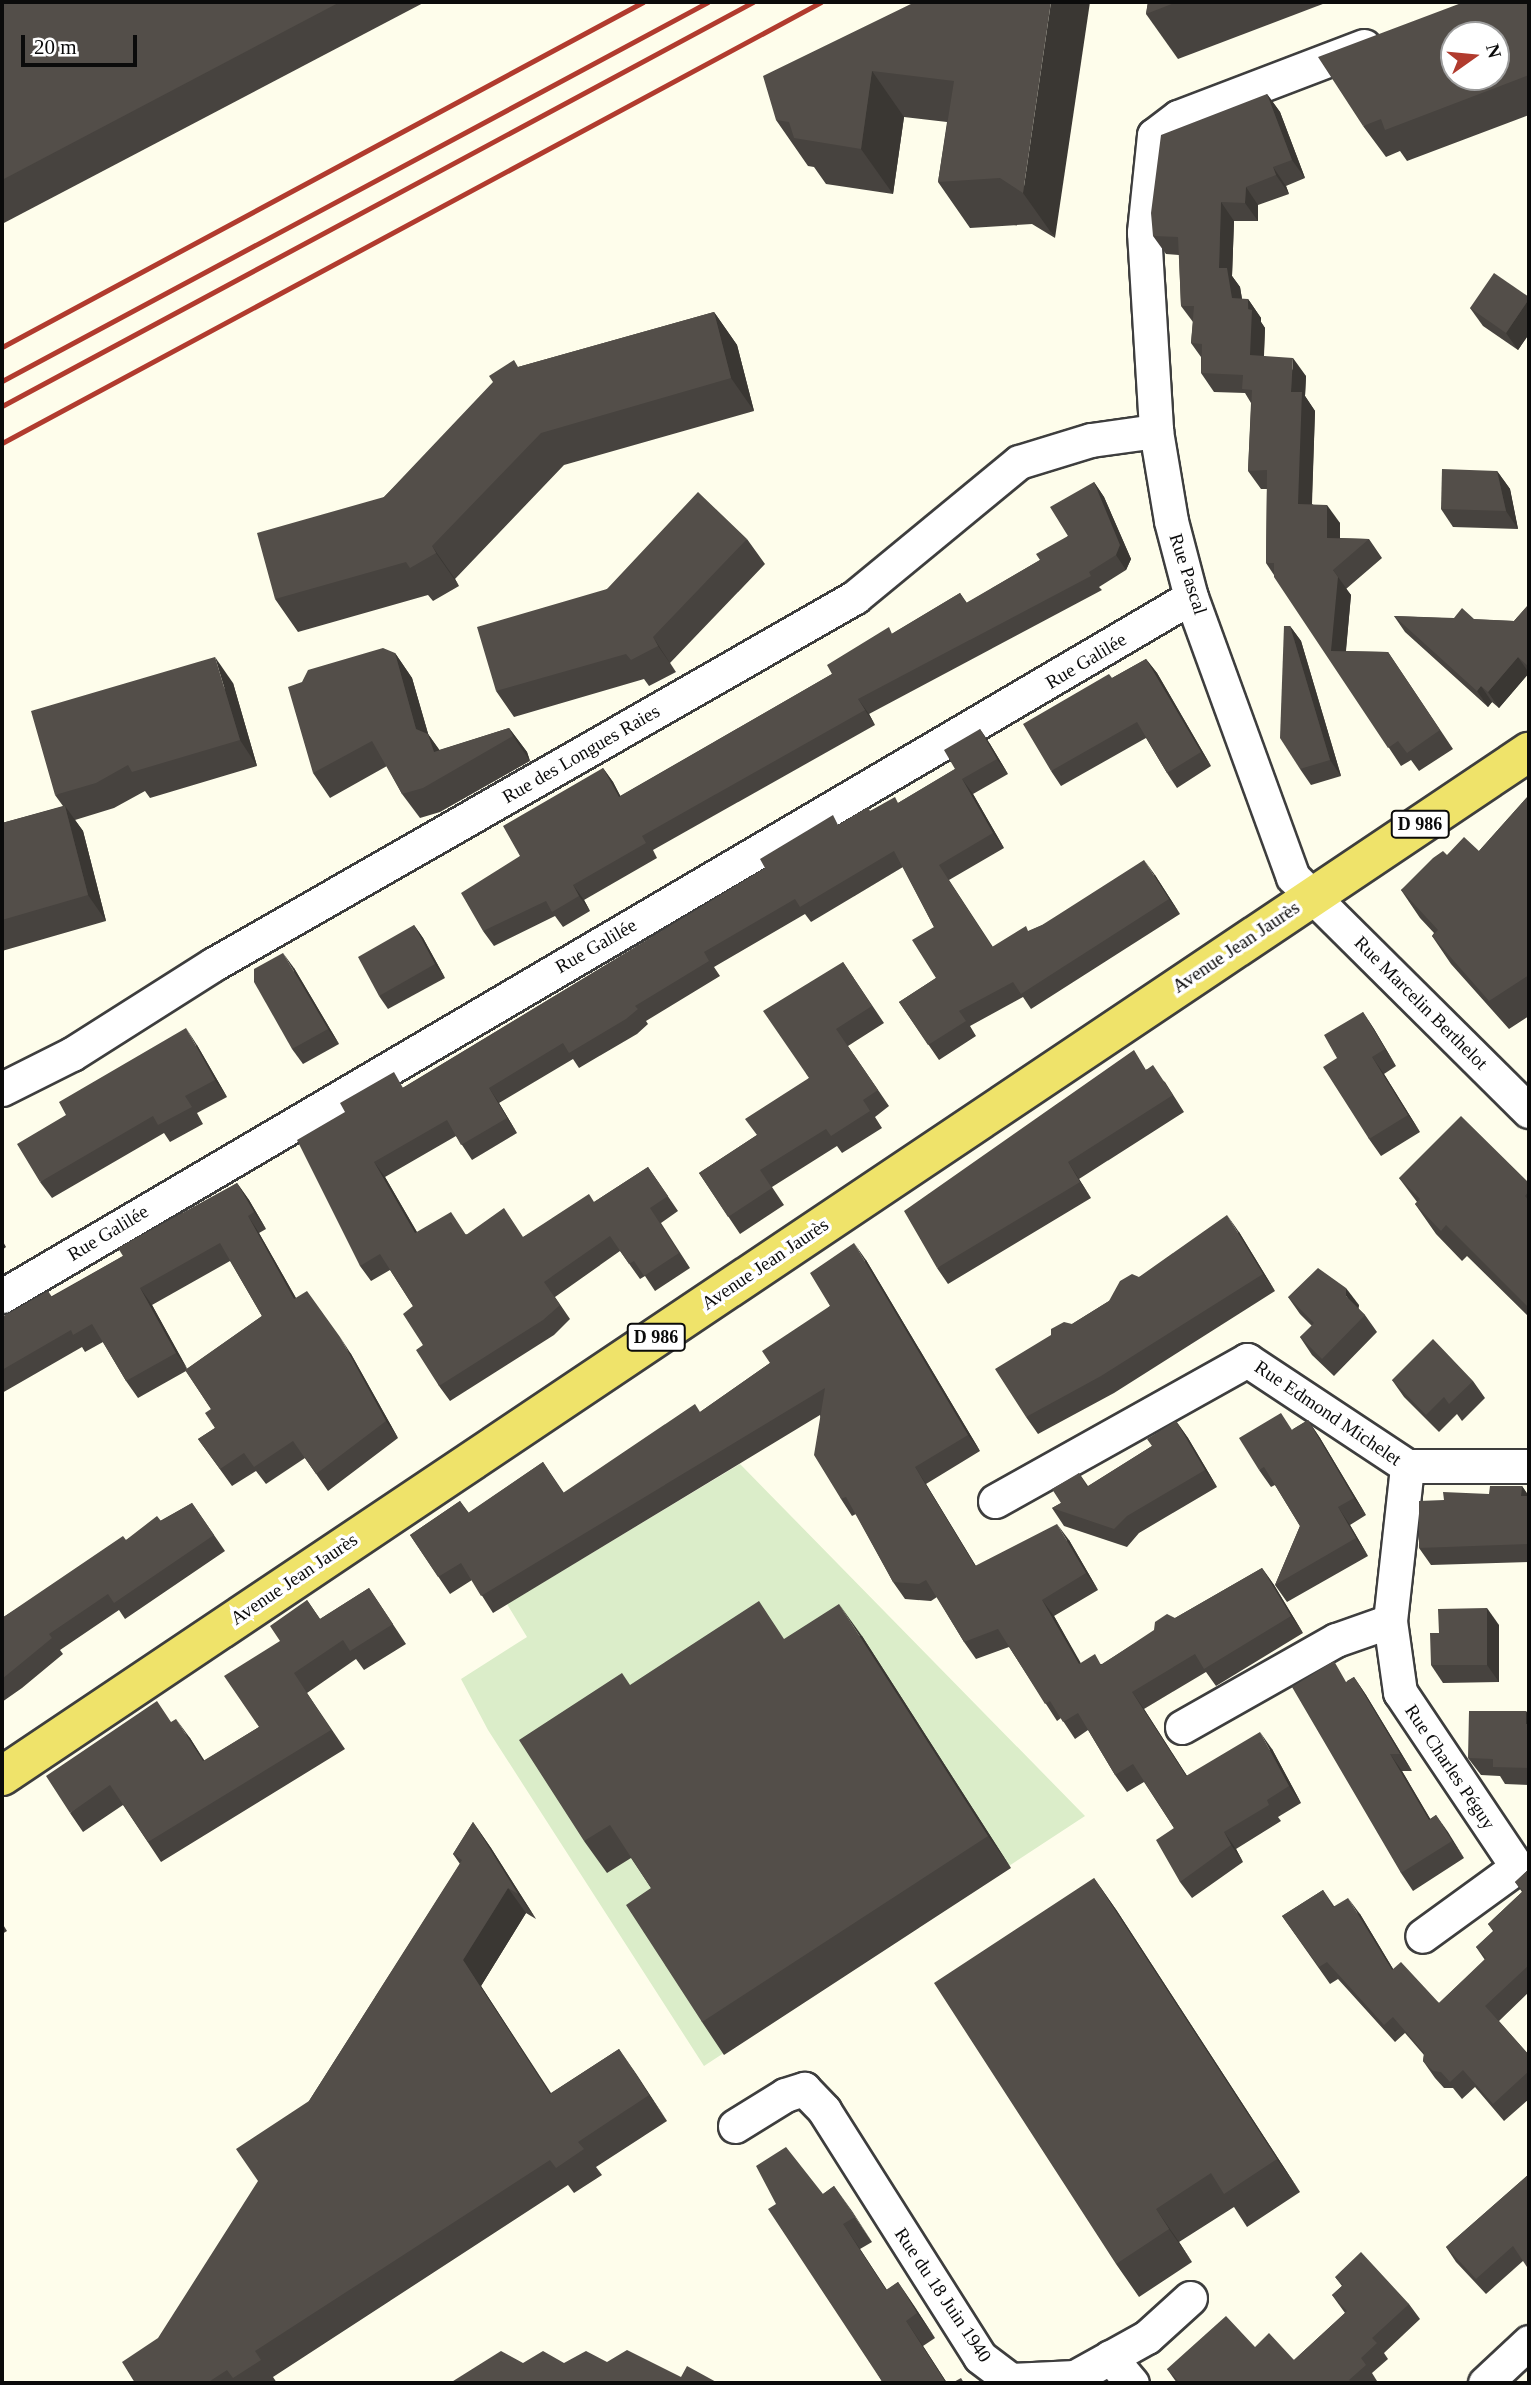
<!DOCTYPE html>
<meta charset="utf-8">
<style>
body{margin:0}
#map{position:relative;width:1531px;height:2385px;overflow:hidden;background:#fefdeb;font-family:Georgia,serif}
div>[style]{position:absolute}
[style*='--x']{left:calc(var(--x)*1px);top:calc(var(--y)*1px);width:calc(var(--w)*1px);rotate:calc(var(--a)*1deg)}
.pitch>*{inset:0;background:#dbedc9}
.roads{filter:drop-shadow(2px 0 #3e3e3e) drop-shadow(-2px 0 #3e3e3e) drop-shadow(0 2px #3e3e3e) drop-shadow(0 -2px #3e3e3e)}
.minor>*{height:33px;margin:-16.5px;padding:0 16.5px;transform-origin:16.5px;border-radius:16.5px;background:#fff}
.primary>*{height:38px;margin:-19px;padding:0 19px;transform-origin:19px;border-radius:19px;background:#efe36a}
.rail>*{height:5px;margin:-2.5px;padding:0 2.5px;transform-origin:2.5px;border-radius:2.5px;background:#b13b2e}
.wall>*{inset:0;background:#47433f}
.shaded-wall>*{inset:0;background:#3a3733}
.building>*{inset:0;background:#534e49}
span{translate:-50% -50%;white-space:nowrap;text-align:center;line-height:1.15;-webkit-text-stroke:7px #fff;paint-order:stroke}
.shield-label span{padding:2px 5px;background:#fff;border:2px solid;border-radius:5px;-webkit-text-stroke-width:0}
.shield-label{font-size:18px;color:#0b0b0b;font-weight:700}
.street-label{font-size:19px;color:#0b0b0b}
.frame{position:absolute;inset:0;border:4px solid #0b0b0b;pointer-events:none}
.north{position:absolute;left:1440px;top:21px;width:70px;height:70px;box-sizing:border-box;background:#fff;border:2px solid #9d9d9d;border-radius:50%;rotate:75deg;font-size:19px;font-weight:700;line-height:28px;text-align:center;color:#0b0b0b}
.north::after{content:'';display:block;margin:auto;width:24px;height:32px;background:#b13b2e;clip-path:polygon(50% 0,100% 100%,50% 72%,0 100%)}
.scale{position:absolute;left:21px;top:35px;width:116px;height:32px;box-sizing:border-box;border:4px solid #0b0b0b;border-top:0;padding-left:9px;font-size:21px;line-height:24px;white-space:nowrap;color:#0b0b0b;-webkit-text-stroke:5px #fff;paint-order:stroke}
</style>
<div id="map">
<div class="pitch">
<i style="clip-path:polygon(740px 1464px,1085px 1816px,704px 2066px,488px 1730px,461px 1679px,527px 1637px,507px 1604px)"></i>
</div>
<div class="roads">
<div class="minor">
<i style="--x:1364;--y:46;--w:199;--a:159.1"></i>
<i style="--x:1178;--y:117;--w:30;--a:143"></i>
<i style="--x:1154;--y:135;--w:98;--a:95.9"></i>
<i style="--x:1144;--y:232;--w:199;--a:86.5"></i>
<i style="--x:1156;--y:431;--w:91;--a:80.5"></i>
<i style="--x:1171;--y:521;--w:79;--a:75.3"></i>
<i style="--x:1191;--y:597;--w:298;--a:70"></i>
<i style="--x:1293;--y:877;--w:332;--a:44.8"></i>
<i style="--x:2;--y:1089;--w:78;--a:-26.6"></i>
<i style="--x:72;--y:1054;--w:168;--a:-32.4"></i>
<i style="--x:214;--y:964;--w:739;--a:-29.79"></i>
<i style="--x:855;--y:597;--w:212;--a:-39.5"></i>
<i style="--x:1019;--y:462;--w:75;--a:-17"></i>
<i style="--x:1091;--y:440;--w:66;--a:-7.9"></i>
<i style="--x:2;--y:1296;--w:1379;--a:-30.45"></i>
<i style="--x:995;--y:1501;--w:289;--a:-29.2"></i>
<i style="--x:1247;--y:1360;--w:192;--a:33.5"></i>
<i style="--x:1407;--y:1466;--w:122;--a:0"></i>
<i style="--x:1390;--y:1621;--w:72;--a:82"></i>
<i style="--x:1400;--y:1692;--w:211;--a:56.2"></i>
<i style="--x:1517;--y:1867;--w:117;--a:144"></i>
<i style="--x:1182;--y:1727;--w:177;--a:-29.5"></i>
<i style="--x:1336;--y:1640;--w:57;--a:-19.4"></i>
<i style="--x:1390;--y:1621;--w:156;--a:-83.7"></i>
<i style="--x:735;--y:2126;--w:59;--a:-31.8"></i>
<i style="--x:785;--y:2095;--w:20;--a:-18"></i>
<i style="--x:804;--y:2089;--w:29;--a:46"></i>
<i style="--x:824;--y:2110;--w:292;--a:57.7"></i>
<i style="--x:980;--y:2357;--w:39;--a:37"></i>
<i style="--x:1011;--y:2380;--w:64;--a:-2.7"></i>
<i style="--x:1075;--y:2377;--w:82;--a:-29.1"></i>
<i style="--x:1147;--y:2337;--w:58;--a:-42.2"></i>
<i style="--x:1110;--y:2357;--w:34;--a:50"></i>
<i style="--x:1485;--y:2383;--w:60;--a:-43"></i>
</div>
<div class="primary">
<i style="--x:2;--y:1776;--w:1839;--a:-33.85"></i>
</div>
</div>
<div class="rail">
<i style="--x:2;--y:347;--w:728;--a:-28.29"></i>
<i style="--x:2;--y:381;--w:801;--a:-28.23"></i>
<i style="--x:2;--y:406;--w:853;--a:-28.28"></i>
<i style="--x:2;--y:443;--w:930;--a:-28.3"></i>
</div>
<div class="wall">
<i style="clip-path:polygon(2px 2px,425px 2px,2px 224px)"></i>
<i style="clip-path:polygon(915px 2px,1055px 238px,1032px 224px,970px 228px,938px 182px,947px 122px,904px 117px,893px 194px,826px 184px,814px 167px,808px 166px,776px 120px)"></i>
<i style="clip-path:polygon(1148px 2px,1328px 2px,1178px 59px,1146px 14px)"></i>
<i style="clip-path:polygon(1529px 2px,1529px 115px,1407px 161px,1400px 151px,1386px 157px,1363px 126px)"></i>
<i style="clip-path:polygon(1267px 94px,1280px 112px,1305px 178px,1286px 186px,1289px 194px,1258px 205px,1258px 221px,1234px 221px,1232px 276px,1240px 287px,1242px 299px,1248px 299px,1261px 318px,1261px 322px,1265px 328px,1264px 356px,1306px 376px,1305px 396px,1315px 411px,1312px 504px,1340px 523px,1340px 538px,1369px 539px,1382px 558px,1346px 589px,1351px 595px,1346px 651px,1388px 652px,1453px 749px,1419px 771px,1411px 760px,1401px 766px,1266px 563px,1267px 489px,1261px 489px,1248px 471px,1251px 403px,1245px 393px,1214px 392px,1201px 373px,1201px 357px,1191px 343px,1193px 322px,1181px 306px,1179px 255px,1166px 254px,1153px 236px)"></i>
<i style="clip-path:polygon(1529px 297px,1529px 334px,1518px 350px,1483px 326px,1470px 308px)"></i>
<i style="clip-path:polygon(714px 312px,737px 345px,754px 411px,564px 465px,455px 579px,459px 586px,433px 601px,428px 595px,298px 632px,275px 599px,384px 497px,518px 367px)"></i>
<i style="clip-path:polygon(1497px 471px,1510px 489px,1518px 529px,1453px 527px,1441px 509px)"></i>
<i style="clip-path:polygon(1094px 482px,1104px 497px,1131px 559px,1126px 570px,1099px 587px,1102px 590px,869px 714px,875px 725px,653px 850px,657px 858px,584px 900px,590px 911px,563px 927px,555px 916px,494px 946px,483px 931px,520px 856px,603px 768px,613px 782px,620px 796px,832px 674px,893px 633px,960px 593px,967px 603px,1040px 560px,1068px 536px)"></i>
<i style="clip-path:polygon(747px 539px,765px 564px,670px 663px,676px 672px,649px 686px,644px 679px,514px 717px,496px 691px,607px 589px)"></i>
<i style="clip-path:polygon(1529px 604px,1529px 673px,1499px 708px,1492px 702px,1488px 707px,1405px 632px,1394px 616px,1514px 621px)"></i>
<i style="clip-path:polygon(1290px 626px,1301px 641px,1341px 776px,1311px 785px,1300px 769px)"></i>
<i style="clip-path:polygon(395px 653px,412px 678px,428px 734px,439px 750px,509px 728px,527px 752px,530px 761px,440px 812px,420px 818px,402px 794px,387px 766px,330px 798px,313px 773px)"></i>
<i style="clip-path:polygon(1146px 659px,1157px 673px,1211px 766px,1177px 788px,1167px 773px,1146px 738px,1061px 786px,1051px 771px,1112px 678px)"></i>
<i style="clip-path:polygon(233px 683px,257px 766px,150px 798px,145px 791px,114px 808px,75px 820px,83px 831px,106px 921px,2px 951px,2px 823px,63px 806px,55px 795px)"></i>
<i style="clip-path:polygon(980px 729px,990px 744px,1008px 774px,973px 794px,1004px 848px,949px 880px,993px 947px,1155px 875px,1180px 914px,1031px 1009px,1023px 997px,970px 1026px,976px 1036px,939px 1060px,899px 1002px,936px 978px,934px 927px,903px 867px,811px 922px,805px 914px,714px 967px,720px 976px,646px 1021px,648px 1024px,637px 1034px,579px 1068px,573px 1059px,499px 1103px,517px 1133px,472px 1160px,456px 1136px,385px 1177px,417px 1232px,523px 1237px,594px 1202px,648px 1167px,678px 1211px,661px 1223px,690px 1268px,655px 1291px,645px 1276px,640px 1279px,620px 1251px,555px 1297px,570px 1319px,554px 1335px,450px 1401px,439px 1386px,423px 1345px,413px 1306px,390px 1270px,371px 1281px,360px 1266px,345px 1112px,404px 1087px,839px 825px,870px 811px,898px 803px,955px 769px)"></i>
<i style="clip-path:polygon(1529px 795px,1529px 1016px,1509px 1029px,1451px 964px,1432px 936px,1434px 933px,1420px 918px,1401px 890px,1447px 855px,1479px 851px)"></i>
<i style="clip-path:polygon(414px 925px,423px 938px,445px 978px,388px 1009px,379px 996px)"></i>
<i style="clip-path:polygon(843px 962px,884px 1023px,848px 1046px,889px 1106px,875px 1117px,882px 1128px,842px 1153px,837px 1146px,772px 1187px,784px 1205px,740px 1234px,699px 1173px,757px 1135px,809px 1078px)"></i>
<i style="clip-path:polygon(294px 968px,339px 1044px,303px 1064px,292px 1049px)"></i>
<i style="clip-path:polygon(1363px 1012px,1374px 1029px,1396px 1066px,1384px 1074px,1420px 1132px,1381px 1156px,1369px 1139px,1337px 1058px)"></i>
<i style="clip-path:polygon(197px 1045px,227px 1097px,197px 1113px,203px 1124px,170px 1142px,164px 1133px,52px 1198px,40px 1182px)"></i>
<i style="clip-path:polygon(1147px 1069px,1165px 1082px,1184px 1112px,1079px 1179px,1091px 1198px,948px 1284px,937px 1268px)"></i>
<i style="clip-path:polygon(1399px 1178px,1529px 1183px,1529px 1317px,1467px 1256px,1462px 1261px,1436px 1234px,1415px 1204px,1417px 1202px)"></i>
<i style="clip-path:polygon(evenodd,237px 1183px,249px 1200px,266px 1229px,259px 1233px,296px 1298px,351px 1354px,398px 1438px,328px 1491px,305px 1458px,266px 1484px,256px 1471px,232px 1486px,198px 1439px,215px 1428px,211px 1409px,186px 1371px,138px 1398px,126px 1381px,103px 1342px,85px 1352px,82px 1347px,2px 1393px,2px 1317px,52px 1296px,123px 1256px,237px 1183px,230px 1261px,262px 1316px,187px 1369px,152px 1305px,230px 1261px)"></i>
<i style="clip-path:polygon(1239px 1232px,1275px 1291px,1114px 1393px,1038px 1434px,1026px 1417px,1072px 1324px,1109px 1301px,1139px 1277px)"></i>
<i style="clip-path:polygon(2px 1240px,6px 1247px,2px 1250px)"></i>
<i style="clip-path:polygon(866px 1260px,980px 1451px,926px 1484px,976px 1566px,1069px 1540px,1098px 1590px,1054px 1616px,1080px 1663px,1102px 1664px,1175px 1618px,1262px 1568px,1274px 1585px,1303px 1633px,1216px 1686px,1206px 1672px,1144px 1709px,1187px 1776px,1272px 1749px,1301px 1803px,1278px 1817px,1281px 1821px,1236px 1849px,1243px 1862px,1192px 1898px,1180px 1882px,1174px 1828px,1144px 1782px,1127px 1792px,1115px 1775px,1088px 1730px,1075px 1739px,1061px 1718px,1057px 1721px,1009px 1647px,976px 1659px,964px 1642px,937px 1597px,931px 1601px,905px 1599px,893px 1582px,856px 1514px,852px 1516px,841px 1499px,820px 1415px,493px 1613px,472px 1580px,450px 1594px,410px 1535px,460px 1501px,469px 1513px,543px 1462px,564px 1493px,700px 1412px,770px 1363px,830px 1306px)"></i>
<i style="clip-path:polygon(1288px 1297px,1359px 1305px,1358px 1308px,1365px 1315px,1377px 1332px,1334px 1376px,1312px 1355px,1300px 1337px,1312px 1326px,1300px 1314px)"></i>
<i style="clip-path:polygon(1392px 1380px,1473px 1381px,1485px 1398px,1462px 1421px,1457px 1414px,1439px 1432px,1404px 1397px)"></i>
<i style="clip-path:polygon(1308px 1420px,1320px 1438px,1366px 1515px,1350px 1525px,1368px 1556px,1287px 1602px,1275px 1585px,1300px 1526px,1275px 1485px,1271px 1487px,1259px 1470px,1293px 1429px)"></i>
<i style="clip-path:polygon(1176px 1421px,1188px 1438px,1217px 1487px,1139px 1533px,1127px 1547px,1064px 1526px,1052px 1508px,1061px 1503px,1079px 1473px,1088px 1486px,1152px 1446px)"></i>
<i style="clip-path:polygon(1522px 1486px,1529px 1496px,1529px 1562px,1431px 1565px,1419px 1548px,1444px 1500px,1489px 1494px)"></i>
<i style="clip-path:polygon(192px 1503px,225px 1551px,125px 1619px,119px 1610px,60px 1650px,63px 1654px,22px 1688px,2px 1702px,2px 1618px,126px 1540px)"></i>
<i style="clip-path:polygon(369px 1588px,406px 1644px,364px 1670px,356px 1659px,307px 1693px,345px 1749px,161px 1862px,123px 1805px,83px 1832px,70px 1813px,171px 1722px,190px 1738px,204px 1761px,259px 1727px,280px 1641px,307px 1600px,320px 1619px)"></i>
<i style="clip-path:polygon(1499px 1625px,1499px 1682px,1443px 1683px,1431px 1665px,1439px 1633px)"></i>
<i style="clip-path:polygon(862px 1636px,1011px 1868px,724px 2055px,702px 2022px,651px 1888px,631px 1858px,607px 1873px,584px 1841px,631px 1685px,785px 1639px)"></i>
<i style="clip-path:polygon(1354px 1677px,1366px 1695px,1412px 1771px,1402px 1771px,1430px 1819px,1436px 1815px,1464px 1858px,1413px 1891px,1401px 1873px,1347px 1681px)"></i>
<i style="clip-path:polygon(1526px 1711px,1529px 1716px,1529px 1785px,1505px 1784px,1500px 1776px,1481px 1775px,1468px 1758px)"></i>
<i style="clip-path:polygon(473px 1822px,491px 1848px,536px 1919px,526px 1913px,481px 1986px,551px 2093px,619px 2049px,667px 2121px,596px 2167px,602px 2175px,574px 2193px,568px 2185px,273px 2377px,277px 2383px,135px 2383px,309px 2101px,460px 1864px,453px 1854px)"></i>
<i style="clip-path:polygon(1529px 1869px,1529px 1992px,1499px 2021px,1529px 2055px,1529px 2099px,1504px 2121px,1475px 2087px,1462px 2099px,1453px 2088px,1444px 2088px,1435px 2078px,1423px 2061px,1424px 2055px,1405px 2033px,1395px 2042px,1338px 1979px,1330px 1984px,1282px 1916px,1323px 1890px,1334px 1906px,1360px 1914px,1393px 1969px,1439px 2003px,1485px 1960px,1476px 1947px,1493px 1931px,1488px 1924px,1522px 1892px,1515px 1882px)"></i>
<i style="clip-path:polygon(1094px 1878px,1117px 1911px,1300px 2192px,1247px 2227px,1234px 2207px,1179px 2242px,1192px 2262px,1139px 2297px,1116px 2264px)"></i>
<i style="clip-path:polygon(2px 1923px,7px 1931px,2px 1934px)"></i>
<i style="clip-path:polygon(1529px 2174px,1523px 2261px,1486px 2294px,1456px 2262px,1446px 2247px)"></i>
<i style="clip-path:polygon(834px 2186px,872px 2242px,860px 2249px,887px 2290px,898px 2282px,935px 2338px,923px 2346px,947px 2383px,883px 2383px,776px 2204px,823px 2194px)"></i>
<i style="clip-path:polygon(1335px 2277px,1409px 2304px,1420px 2319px,1384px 2353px,1388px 2359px,1372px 2373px,1377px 2381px,1374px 2383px,1177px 2383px,1167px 2369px,1255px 2347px,1294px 2360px,1345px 2313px,1332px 2295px,1342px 2286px)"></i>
</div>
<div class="shaded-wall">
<i style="clip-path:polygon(1051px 2px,1090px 2px,1055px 238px,1023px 193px)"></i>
<i style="clip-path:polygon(872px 71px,904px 117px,893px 194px,861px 149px)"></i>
<i style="clip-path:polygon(1267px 94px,1280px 112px,1305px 178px,1292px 160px)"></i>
<i style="clip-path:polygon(1273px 167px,1286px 186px,1289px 194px,1276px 175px)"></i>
<i style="clip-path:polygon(1246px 187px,1258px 205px,1258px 221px,1245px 203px)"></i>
<i style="clip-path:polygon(1221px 202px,1234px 221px,1232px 276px,1240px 287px,1245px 317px,1232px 298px,1219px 268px)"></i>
<i style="clip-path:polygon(1248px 299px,1261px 318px,1261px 322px,1265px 328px,1263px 374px,1250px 355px)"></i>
<i style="clip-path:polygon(1529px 299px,1529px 334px,1518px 350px,1506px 333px)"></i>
<i style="clip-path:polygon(714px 312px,737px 345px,754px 411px,731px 378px)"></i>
<i style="clip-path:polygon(1293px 358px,1306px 376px,1305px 396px,1315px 411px,1311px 522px,1298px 504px,1291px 392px)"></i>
<i style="clip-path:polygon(1497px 471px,1510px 489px,1518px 529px,1506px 511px)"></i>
<i style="clip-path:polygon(1094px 482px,1104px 497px,1131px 559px,1126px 570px,1116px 555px)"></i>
<i style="clip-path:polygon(1327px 505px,1340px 523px,1340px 556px,1327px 538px)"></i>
<i style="clip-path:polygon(432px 546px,455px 579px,459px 586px,436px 553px)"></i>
<i style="clip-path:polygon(1333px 570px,1351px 595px,1344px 669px,1331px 651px)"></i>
<i style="clip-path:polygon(1290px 626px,1301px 641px,1341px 776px,1330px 760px)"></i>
<i style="clip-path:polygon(653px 637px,670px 663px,676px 672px,658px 646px)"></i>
<i style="clip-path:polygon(395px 653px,412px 678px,434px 754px,416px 729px)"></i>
<i style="clip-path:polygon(215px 657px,233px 683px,257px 766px,240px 740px)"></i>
<i style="clip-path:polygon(1518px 657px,1529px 673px,1499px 708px,1488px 692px)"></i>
<i style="clip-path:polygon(1146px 659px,1157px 673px,1211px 766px,1201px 752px)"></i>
<i style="clip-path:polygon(1481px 686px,1492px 702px,1488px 707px,1477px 691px)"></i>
<i style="clip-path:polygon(858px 699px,869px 714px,875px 725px,865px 710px)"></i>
<i style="clip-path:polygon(509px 728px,527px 752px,530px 761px,513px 736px)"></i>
<i style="clip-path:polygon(980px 729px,990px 744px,1008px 774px,997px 759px)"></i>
<i style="clip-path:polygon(428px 734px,446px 759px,434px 752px)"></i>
<i style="clip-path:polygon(603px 768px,613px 782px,629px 812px,619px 797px)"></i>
<i style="clip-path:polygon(962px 779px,973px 794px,1004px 848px,993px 833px)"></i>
<i style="clip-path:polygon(65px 806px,83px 831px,106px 921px,88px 895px)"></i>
<i style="clip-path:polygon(1144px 860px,1155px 875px,1180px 914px,1169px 899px)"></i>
<i style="clip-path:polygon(573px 885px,584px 900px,590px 911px,579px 896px)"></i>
<i style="clip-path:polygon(414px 925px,423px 938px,445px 978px,435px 964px)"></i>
<i style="clip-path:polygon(283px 953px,294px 968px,339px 1044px,328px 1029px)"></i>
<i style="clip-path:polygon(1363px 1012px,1374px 1029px,1396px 1066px,1385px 1049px)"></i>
<i style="clip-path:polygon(186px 1028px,197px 1045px,227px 1097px,215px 1080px)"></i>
<i style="clip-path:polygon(1372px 1057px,1384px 1074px,1420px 1132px,1408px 1115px)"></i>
<i style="clip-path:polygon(489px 1088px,499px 1103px,517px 1133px,507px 1118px)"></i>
<i style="clip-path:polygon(374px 1162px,385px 1177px,426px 1248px,415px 1233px)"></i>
<i style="clip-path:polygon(1068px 1162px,1079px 1179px,1091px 1198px,1080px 1182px)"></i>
<i style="clip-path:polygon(237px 1183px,249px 1200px,266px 1229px,254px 1212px)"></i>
<i style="clip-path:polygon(1227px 1215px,1239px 1232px,1275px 1291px,1263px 1274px)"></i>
<i style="clip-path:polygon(248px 1216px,259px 1233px,306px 1316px,294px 1299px)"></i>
<i style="clip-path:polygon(854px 1243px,866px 1260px,980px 1451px,968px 1435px)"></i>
<i style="clip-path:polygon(140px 1288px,152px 1305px,188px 1370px,176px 1353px)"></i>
<i style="clip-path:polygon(1346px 1288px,1359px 1305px,1358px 1313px,1346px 1296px)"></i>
<i style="clip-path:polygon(340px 1337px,351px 1354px,398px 1438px,386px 1421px)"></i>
<i style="clip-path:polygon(1308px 1420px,1320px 1438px,1366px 1515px,1354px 1498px)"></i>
<i style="clip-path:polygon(1176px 1421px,1188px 1438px,1217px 1487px,1205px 1470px)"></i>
<i style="clip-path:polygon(915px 1467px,926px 1484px,986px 1583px,975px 1566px)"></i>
<i style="clip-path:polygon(1522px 1486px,1529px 1497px,1521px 1496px)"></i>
<i style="clip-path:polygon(1338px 1507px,1350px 1525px,1368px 1556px,1356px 1538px)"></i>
<i style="clip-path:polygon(1057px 1524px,1069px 1540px,1098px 1590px,1086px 1573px)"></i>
<i style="clip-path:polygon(1262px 1568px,1274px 1585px,1303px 1633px,1291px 1616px)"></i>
<i style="clip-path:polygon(1042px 1600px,1054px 1616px,1091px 1681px,1079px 1664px)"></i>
<i style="clip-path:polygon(839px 1604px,862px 1636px,1011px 1868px,988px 1836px)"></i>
<i style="clip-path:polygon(1487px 1608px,1499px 1625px,1499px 1682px,1487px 1665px)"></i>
<i style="clip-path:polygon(1354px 1677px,1366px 1695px,1412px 1771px,1400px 1754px)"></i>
<i style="clip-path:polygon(1132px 1692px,1144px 1709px,1198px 1793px,1186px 1776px)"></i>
<i style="clip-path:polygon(1526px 1711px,1529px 1716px,1529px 1729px,1526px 1724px)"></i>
<i style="clip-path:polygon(176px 1719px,190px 1738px,217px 1780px,203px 1761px)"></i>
<i style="clip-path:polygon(1260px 1732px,1272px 1749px,1301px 1803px,1289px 1786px)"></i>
<i style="clip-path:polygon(1390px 1754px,1402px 1771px,1441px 1837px,1429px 1820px)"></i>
<i style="clip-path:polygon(1436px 1815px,1448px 1832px,1464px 1858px,1452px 1841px)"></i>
<i style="clip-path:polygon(473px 1822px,491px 1848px,536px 1919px,518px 1894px)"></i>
<i style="clip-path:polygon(1224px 1832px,1236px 1849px,1243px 1862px,1231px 1845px)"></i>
<i style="clip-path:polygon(1094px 1878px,1117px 1911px,1300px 2192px,1277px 2159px)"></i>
<i style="clip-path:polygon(508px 1888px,526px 1913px,481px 1986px,567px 2119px,550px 2094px,463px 1960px)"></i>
<i style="clip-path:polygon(1348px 1898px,1360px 1914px,1404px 1987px,1392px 1970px)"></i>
<i style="clip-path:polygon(619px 2049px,637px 2075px,667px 2121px,649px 2095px)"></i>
<i style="clip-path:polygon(834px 2186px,852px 2211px,872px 2242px,855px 2217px)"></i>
<i style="clip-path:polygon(1156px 2209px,1179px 2242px,1192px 2262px,1169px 2229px)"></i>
<i style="clip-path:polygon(843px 2224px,860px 2249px,903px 2315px,886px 2290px)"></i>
<i style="clip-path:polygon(898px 2282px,915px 2307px,935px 2338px,917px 2313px)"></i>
<i style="clip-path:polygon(906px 2321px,923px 2346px,947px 2383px,946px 2383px)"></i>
</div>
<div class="building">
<i style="clip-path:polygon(2px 2px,340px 2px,2px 180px)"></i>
<i style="clip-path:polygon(915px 2px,1051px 2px,1023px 193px,1000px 178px,938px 182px,954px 81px,872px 71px,861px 149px,794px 138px,789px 122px,776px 120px,763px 76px)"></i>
<i style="clip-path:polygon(1148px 2px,1177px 2px,1146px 14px)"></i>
<i style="clip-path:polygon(evenodd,1464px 2px,1529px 2px,1529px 75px,1385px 130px,1381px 119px,1363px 126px,1318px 57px,1464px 2px,1454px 35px,1496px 35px,1496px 77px,1454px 77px,1454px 35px)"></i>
<i style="clip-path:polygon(1267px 94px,1292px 160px,1273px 167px,1276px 175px,1246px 187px,1245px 203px,1221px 202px,1219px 268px,1227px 268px,1232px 298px,1248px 299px,1248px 309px,1252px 310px,1250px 355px,1293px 358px,1291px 392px,1302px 392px,1298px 504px,1327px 505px,1327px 538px,1369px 539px,1333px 570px,1338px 577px,1331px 651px,1388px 652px,1440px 730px,1407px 753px,1398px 741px,1388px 748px,1274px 577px,1274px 563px,1266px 563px,1267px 470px,1248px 471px,1252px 390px,1242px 389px,1243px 375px,1201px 373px,1202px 344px,1191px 343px,1194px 306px,1181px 306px,1178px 237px,1153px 236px,1151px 213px,1161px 135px)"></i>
<i style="clip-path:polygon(1494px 273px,1529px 297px,1529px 299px,1506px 333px,1470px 308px)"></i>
<i style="clip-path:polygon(714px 312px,731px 378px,541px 433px,432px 546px,436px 553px,410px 568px,406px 562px,275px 599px,257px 533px,384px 497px,493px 382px,489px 376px,514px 360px,518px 367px)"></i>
<i style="clip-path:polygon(1442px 469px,1497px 471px,1506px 511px,1441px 509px)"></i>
<i style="clip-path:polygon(1094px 482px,1120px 545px,1116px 555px,1089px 572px,1091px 576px,858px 699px,865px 710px,642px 836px,646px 843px,573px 885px,579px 896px,552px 912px,546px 901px,483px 931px,461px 893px,520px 856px,503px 826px,603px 768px,619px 797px,832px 674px,827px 665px,889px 627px,892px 634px,960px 593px,966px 603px,1040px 560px,1036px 554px,1068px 536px,1050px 507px)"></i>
<i style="clip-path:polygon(698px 492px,747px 539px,653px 637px,658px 646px,631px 660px,626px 654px,496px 691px,477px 627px,607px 589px)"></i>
<i style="clip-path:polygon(1529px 604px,1529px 667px,1518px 657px,1488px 692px,1481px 686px,1477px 691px,1394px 616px,1454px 618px,1462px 608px,1474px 619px,1514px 621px)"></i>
<i style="clip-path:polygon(1284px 626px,1290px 626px,1330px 760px,1300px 769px,1280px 738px)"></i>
<i style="clip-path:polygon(383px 648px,395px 653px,416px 729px,428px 734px,434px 752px,509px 728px,513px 736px,423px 788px,402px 794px,372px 741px,313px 773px,288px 687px,302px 682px,308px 670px)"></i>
<i style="clip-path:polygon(215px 657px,240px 740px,132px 772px,128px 765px,96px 783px,55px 795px,31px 711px)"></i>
<i style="clip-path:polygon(1146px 659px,1201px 752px,1167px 773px,1137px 722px,1051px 771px,1023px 724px,1109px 674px,1112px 678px)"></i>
<i style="clip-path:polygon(980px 729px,997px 759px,962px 779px,993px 833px,939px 865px,992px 947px,1026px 926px,1028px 931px,1042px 925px,1144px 860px,1169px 899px,1021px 994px,1013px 982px,959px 1011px,966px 1021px,928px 1045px,899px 1002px,936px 978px,912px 940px,934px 927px,894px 851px,800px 907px,795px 899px,704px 952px,709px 961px,635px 1006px,638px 1009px,626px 1019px,569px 1053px,563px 1043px,489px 1088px,507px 1118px,461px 1145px,447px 1120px,374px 1162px,415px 1233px,451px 1212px,466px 1235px,504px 1208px,523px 1237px,589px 1194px,594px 1202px,648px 1167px,668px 1196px,650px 1208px,679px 1253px,644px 1276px,634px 1261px,629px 1264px,610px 1236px,544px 1282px,560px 1305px,543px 1320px,439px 1386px,416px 1350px,423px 1345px,403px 1314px,413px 1306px,380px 1254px,360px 1266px,297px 1140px,345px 1112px,340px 1103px,394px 1072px,403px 1088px,765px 868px,760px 859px,833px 815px,838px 825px,868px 807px,870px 811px,895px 797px,898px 803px,955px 769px,944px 750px)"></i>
<i style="clip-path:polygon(1529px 795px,1529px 975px,1489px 1001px,1432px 936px,1438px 930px,1401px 890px,1433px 858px,1443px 851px,1447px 855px,1464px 837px,1479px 851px)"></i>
<i style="clip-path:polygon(65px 806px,88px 895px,2px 920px,2px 823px)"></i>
<i style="clip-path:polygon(414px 925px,435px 964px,379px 996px,358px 957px)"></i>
<i style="clip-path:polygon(283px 953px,328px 1029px,292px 1049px,254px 982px,254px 969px)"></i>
<i style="clip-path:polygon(843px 962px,872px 1006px,836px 1029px,878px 1090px,863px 1100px,870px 1111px,831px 1136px,826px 1129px,760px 1170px,772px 1188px,728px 1217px,699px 1173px,757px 1135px,745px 1119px,809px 1078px,763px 1011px)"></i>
<i style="clip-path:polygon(1363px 1012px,1385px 1049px,1372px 1057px,1408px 1115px,1369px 1139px,1323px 1067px,1337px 1058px,1324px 1035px)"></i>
<i style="clip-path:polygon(186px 1028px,215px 1080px,185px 1096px,192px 1107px,158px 1125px,153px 1116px,40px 1182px,17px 1144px,66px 1115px,59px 1102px)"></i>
<i style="clip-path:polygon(1134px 1050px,1146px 1070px,1153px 1065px,1173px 1095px,1068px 1162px,1080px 1182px,937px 1268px,904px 1211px)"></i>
<i style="clip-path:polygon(1461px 1116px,1529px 1183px,1529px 1191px,1525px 1196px,1529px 1201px,1529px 1308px,1446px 1225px,1441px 1231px,1415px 1204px,1420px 1199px,1399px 1178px)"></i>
<i style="clip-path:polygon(237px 1183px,254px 1212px,248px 1216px,294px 1299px,307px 1291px,340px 1337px,386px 1421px,316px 1474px,293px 1441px,254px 1467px,244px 1453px,220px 1469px,198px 1439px,215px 1428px,205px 1413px,211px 1409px,185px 1370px,262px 1316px,220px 1243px,140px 1288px,176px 1353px,126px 1381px,92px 1324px,73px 1335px,71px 1330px,2px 1370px,2px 1317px,48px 1291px,52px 1297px,123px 1256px,118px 1248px)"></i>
<i style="clip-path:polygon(1227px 1215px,1263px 1274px,1101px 1376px,1026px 1417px,995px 1369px,1051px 1335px,1051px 1329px,1064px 1322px,1072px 1324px,1109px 1301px,1120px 1281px,1132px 1274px,1139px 1277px)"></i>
<i style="clip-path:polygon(854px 1243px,968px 1435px,915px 1467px,975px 1566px,1057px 1524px,1086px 1573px,1042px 1600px,1079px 1664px,1095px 1654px,1101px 1665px,1154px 1630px,1155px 1622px,1167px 1614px,1175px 1618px,1262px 1568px,1291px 1616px,1204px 1669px,1195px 1654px,1132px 1692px,1186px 1776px,1260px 1732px,1289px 1786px,1267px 1800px,1269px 1805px,1224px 1832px,1231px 1845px,1180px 1882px,1156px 1840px,1174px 1828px,1133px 1764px,1115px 1775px,1078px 1713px,1063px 1722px,1050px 1701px,1045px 1704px,998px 1629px,964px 1642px,926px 1580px,919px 1584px,893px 1582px,846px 1497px,841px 1499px,814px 1455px,825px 1388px,481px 1596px,461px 1563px,438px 1577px,410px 1535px,460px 1501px,468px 1513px,543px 1462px,563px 1493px,695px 1404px,700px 1412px,770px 1363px,762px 1351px,830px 1306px,810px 1273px)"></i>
<i style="clip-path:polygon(1318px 1268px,1346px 1288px,1346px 1296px,1365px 1315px,1322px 1359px,1300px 1337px,1314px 1323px,1288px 1297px)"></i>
<i style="clip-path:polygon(1433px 1339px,1473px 1381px,1449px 1404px,1444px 1397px,1426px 1415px,1392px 1380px)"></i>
<i style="clip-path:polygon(1281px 1413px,1292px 1430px,1308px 1420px,1354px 1498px,1338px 1507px,1356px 1538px,1275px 1585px,1300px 1526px,1264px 1467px,1259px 1470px,1239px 1438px)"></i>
<i style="clip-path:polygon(1176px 1421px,1205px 1470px,1127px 1516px,1114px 1529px,1052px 1508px,1061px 1503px,1052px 1489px,1079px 1473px,1087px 1487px,1152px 1446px,1147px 1439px)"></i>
<i style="clip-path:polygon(1490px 1486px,1522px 1486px,1521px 1496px,1529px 1496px,1529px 1544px,1419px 1548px,1419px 1501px,1444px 1500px,1443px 1492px,1489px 1494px)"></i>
<i style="clip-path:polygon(192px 1503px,214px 1535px,114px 1603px,108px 1594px,49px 1634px,52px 1638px,2px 1679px,2px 1618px,123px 1536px,126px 1540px,157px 1516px,161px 1521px)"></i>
<i style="clip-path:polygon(369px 1588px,393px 1624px,350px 1651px,343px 1640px,294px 1673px,331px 1730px,148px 1842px,110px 1785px,70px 1813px,46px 1776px,157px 1701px,171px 1722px,176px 1719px,203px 1761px,259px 1727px,224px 1676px,280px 1641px,270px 1626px,307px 1600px,320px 1619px)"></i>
<i style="clip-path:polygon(759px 1601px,784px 1639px,839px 1604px,988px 1836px,702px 2022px,626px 1905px,651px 1888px,610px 1825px,584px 1841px,519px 1740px,622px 1673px,630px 1685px)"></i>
<i style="clip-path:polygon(1487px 1608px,1487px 1665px,1431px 1665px,1430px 1633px,1439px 1633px,1438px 1609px)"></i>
<i style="clip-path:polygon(1334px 1661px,1346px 1682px,1354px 1677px,1400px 1754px,1390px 1754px,1429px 1820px,1436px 1815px,1452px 1841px,1401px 1873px,1292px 1687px)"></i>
<i style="clip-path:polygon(1469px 1711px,1526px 1711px,1526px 1724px,1529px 1724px,1529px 1768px,1493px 1767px,1493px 1759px,1468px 1758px)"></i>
<i style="clip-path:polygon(473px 1822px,518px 1894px,508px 1888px,463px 1960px,550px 2094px,619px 2049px,649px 2095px,578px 2142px,584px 2149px,556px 2168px,550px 2160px,255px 2351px,261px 2360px,233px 2378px,227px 2370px,207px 2383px,135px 2383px,122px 2362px,158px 2338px,258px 2181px,236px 2149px,309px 2101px,462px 1860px,453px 1854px)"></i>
<i style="clip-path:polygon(1529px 1869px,1529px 1965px,1485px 2006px,1529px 2055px,1529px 2071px,1493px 2104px,1463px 2070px,1450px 2082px,1441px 2072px,1433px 2071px,1423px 2061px,1424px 2053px,1393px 2017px,1384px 2025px,1327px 1962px,1319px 1967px,1282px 1916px,1323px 1890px,1333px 1907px,1348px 1898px,1392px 1970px,1401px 1962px,1439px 2003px,1486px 1958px,1476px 1947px,1494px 1931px,1488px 1924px,1523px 1891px,1515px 1882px)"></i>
<i style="clip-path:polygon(1094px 1878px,1277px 2159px,1224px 2194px,1211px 2173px,1156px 2209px,1169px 2229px,1116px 2264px,934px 1983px)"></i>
<i style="clip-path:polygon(786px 2147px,823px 2194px,834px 2186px,855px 2217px,843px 2224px,886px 2290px,898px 2282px,917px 2313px,906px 2321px,946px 2383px,883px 2383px,768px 2209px,776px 2204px,756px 2166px)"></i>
<i style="clip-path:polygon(1529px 2174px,1529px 2270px,1513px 2246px,1476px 2279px,1446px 2247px)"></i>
<i style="clip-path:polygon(1361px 2252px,1409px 2304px,1372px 2338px,1377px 2343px,1361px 2358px,1366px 2365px,1349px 2380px,1352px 2383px,1180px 2383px,1167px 2369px,1226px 2316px,1255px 2347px,1269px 2333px,1294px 2360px,1347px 2311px,1332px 2295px,1343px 2285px,1335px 2277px)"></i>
<i style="clip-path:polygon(627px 2350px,681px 2377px,687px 2366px,718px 2383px,450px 2383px,501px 2351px,523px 2363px,543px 2351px,564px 2363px,586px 2351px,607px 2362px)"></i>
<i style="clip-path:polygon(961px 2378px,964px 2383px,952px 2383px)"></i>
</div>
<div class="shield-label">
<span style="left:1420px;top:824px">D 986</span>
<span style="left:656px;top:1337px">D 986</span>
</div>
<div class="street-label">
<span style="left:1188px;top:574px;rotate:72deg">Rue Pascal</span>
<span style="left:1086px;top:661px;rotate:-31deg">Rue Galilée</span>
<span style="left:581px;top:754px;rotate:-30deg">Rue des Longues Raies</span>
<span style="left:596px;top:946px;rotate:-30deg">Rue Galilée</span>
<span style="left:1236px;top:947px;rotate:-34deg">Avenue Jean Jaurès</span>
<span style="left:1421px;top:1003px;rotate:45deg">Rue Marcelin Berthelot</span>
<span style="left:108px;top:1233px;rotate:-31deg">Rue Galilée</span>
<span style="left:765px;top:1264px;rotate:-34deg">Avenue Jean Jaurès</span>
<span style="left:1328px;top:1413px;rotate:34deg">Rue Edmond Michelet</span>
<span style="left:294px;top:1579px;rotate:-34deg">Avenue Jean Jaurès</span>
<span style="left:1450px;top:1767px;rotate:56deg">Rue Charles Péguy</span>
<span style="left:943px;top:2295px;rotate:56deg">Rue du 18 Juin 1940</span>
</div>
<div class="frame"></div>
<div class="north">N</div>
<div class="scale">20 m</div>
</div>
